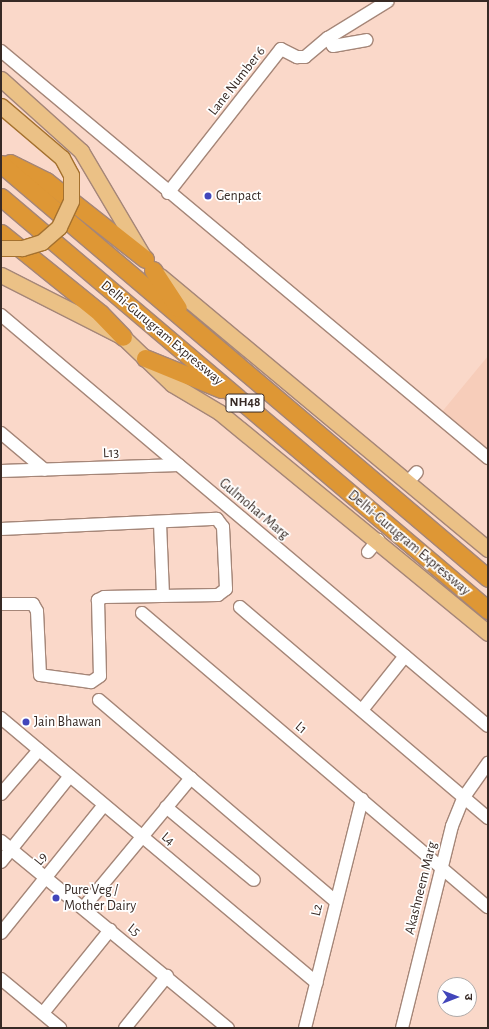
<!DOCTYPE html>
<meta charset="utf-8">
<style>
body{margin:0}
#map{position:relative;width:489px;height:1029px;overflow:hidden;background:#fad8c9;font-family:"Alegreya Sans","Noto Sans Devanagari",sans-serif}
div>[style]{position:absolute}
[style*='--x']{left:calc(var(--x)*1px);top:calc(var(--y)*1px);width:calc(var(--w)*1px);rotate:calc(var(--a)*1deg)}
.built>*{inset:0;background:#f7cdba}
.roads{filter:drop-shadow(1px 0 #a58678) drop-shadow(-1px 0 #a58678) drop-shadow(0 1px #a58678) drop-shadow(0 -1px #a58678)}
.minor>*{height:12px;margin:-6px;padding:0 6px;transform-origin:6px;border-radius:6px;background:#fff}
.major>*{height:15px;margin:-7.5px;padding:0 7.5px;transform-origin:7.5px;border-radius:7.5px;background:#ebc186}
.highway>*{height:17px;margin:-8.5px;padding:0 8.5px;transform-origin:8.5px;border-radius:8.5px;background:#de9735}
.bridges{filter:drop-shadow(1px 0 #a4712f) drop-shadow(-1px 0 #a4712f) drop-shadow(0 1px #a4712f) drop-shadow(0 -1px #a4712f)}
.major-bridge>*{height:15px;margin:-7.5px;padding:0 7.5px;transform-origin:7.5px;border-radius:7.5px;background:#ebc186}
.dots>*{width:11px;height:11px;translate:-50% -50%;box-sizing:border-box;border:2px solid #fff;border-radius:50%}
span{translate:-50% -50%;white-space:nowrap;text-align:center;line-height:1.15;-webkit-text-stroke:3.5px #fff;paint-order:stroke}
.shield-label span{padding:1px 3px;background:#fff;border:1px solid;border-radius:3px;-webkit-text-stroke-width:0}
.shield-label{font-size:13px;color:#372a25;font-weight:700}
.street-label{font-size:14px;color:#372a25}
.poi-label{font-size:14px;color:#372a25}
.left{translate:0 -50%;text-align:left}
.frame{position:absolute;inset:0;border:2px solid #372a25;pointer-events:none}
.north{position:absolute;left:437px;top:977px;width:40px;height:40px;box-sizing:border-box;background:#fff;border:1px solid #afaaa8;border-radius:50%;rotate:90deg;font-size:11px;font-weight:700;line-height:16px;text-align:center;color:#372a25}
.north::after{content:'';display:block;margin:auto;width:14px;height:18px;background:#4246bb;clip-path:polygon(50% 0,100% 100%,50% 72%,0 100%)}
</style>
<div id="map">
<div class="built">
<i style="clip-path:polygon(488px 356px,488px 453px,441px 413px)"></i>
</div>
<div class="roads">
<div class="minor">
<i style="--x:328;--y:38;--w:9;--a:58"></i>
<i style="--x:333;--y:46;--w:34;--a:-10"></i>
<i style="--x:1;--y:51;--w:635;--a:39.89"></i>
<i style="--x:168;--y:193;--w:183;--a:-51.9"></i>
<i style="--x:281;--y:49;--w:18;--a:27"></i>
<i style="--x:297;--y:57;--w:8;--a:0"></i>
<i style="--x:305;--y:57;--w:30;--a:-40"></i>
<i style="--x:328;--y:38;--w:70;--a:-31.7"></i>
<i style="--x:1;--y:315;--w:637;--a:40.16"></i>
<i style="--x:1;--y:433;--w:57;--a:40.1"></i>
<i style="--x:1;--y:471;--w:178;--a:-1.9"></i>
<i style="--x:408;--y:482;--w:13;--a:-48"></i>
<i style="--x:160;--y:523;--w:72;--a:87.6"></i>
<i style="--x:1;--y:529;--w:216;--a:-2.7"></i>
<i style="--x:217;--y:519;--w:10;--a:53"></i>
<i style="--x:223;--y:527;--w:62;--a:87.2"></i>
<i style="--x:226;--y:589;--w:10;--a:143"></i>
<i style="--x:218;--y:595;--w:114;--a:179"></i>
<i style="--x:104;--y:597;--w:7;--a:153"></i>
<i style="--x:98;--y:600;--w:76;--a:88.5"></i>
<i style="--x:100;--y:676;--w:11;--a:146"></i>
<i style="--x:91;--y:682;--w:51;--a:-172.2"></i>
<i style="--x:40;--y:675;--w:64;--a:-92.7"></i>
<i style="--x:37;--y:611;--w:8;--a:-120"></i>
<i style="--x:33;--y:604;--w:32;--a:180"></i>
<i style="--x:368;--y:552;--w:16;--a:-50"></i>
<i style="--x:240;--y:607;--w:326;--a:40.4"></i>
<i style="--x:142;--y:613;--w:454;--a:40.4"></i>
<i style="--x:99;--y:700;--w:310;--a:40.4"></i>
<i style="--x:362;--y:710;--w:69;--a:-51.5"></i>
<i style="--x:1;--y:718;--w:412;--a:40"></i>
<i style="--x:1;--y:794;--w:58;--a:-49.2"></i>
<i style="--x:166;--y:807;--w:114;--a:39.7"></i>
<i style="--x:1;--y:841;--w:294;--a:39.5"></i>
<i style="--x:1;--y:862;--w:110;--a:-51.3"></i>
<i style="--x:83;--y:908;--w:169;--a:-50.3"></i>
<i style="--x:1;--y:933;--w:164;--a:-51.2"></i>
<i style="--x:1;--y:979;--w:77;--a:39.7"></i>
<i style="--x:43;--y:1013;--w:107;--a:-51.1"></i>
<i style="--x:125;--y:1028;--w:67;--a:-51.1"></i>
<i style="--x:305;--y:1028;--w:236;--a:-76"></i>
<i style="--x:402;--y:1028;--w:208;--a:-76.1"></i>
<i style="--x:452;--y:826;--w:31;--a:-68"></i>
<i style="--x:464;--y:797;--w:42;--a:-54.8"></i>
</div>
<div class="major">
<i style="--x:1;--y:79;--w:108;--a:42"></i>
<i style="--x:81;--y:151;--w:122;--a:59.4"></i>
<i style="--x:1;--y:275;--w:137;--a:26.9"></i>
<i style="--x:123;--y:337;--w:68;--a:43.8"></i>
<i style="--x:172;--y:384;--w:55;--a:30.8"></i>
<i style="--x:219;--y:412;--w:348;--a:39.4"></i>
<i style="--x:160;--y:276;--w:427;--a:39.8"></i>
</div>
<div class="highway">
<i style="--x:10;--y:163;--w:40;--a:26.6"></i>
<i style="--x:46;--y:181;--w:126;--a:38.2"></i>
<i style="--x:1;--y:164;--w:639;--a:40.37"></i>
<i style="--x:1;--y:197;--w:639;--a:40.3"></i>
<i style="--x:1;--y:233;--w:127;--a:38.9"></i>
<i style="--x:100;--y:313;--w:33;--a:46"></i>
<i style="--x:153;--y:270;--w:45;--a:56.7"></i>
<i style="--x:145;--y:358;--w:82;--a:22.2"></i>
</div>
</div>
<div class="bridges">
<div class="major-bridge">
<i style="--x:1;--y:106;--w:80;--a:40.4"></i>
<i style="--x:62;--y:158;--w:19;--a:62"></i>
<i style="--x:71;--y:175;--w:26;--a:90"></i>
<i style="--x:71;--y:201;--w:29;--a:115"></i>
<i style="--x:59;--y:227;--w:23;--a:139"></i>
<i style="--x:42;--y:242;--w:21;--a:163"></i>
<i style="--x:22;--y:248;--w:21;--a:180"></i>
</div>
</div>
<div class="dots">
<i style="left:208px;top:196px;background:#4246bb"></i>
<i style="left:26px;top:722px;background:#4246bb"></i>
<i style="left:56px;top:898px;background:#4246bb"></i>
</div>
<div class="shield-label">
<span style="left:245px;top:403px">NH48</span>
</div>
<div class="street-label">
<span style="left:237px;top:81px;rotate:-52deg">Lane Number 6</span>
<span style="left:162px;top:333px;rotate:40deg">Delhi-Gurugram Expressway</span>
<span style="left:111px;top:453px;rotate:-2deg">L13</span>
<span style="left:254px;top:509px;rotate:40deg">Gulmohar Marg</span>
<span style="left:409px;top:543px;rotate:40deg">Delhi-Gurugram Expressway</span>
<span style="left:301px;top:728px;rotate:40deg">L1</span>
<span style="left:168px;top:839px;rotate:40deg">L4</span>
<span style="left:41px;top:859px;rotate:-51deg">L9</span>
<span style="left:421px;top:888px;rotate:-76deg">Akashneem Marg</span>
<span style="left:317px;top:910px;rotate:-77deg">L2</span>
<span style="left:134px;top:930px;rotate:39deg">L5</span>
</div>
<div class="poi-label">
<span class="left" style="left:216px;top:196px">Genpact</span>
<span class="left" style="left:34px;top:722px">Jain Bhawan</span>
<span class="left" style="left:64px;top:898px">Pure Veg /<br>Mother Dairy</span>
</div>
<div class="frame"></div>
<div class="north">उ</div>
</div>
